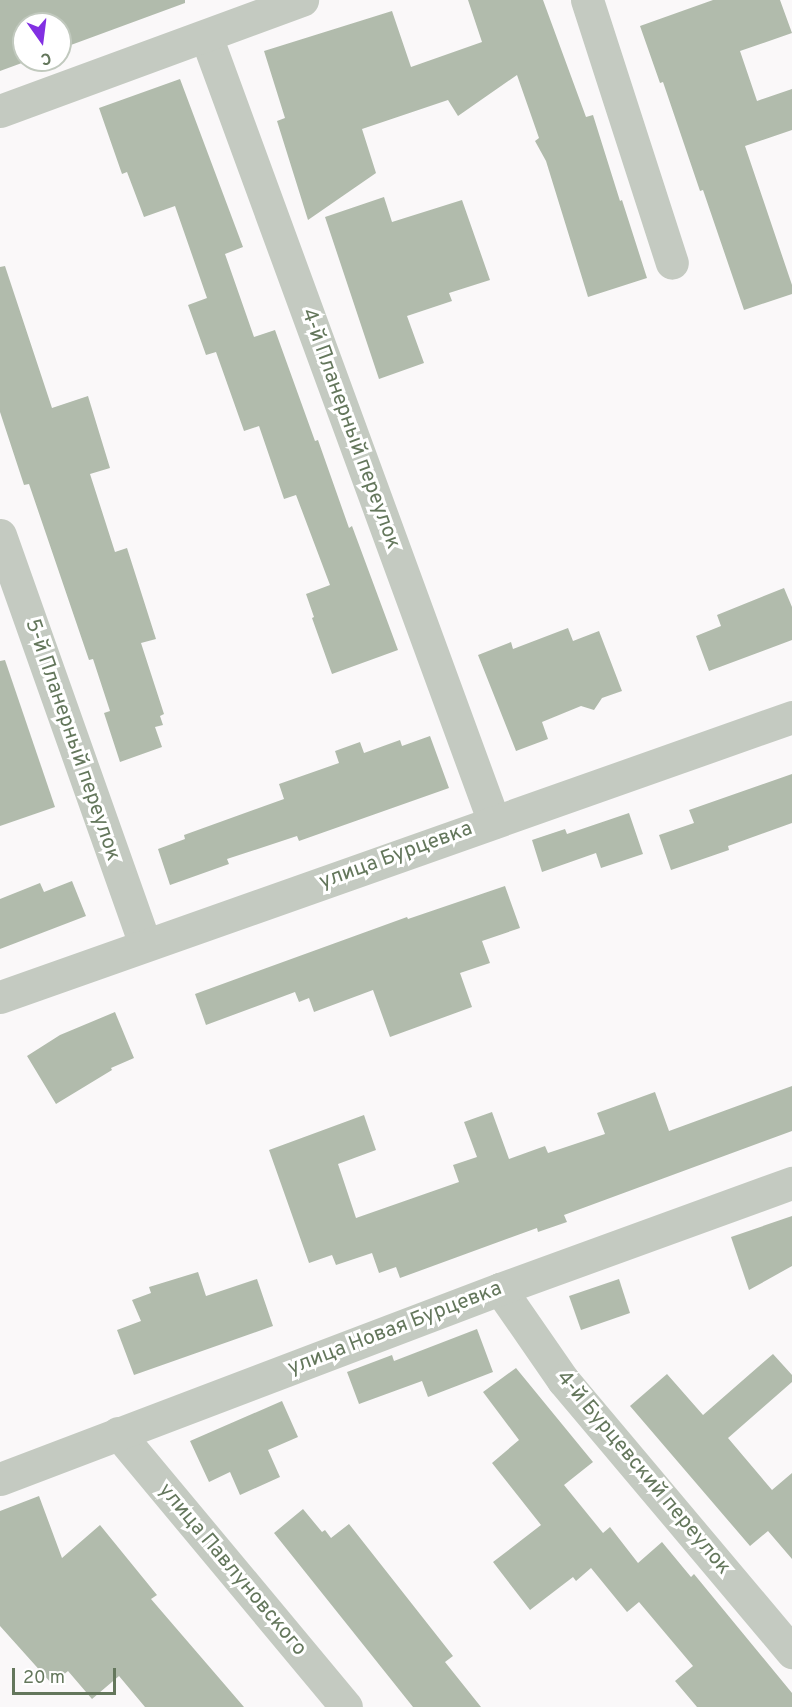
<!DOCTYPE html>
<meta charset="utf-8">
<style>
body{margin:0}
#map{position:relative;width:792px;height:1707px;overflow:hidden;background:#faf8f9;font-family:Overpass,sans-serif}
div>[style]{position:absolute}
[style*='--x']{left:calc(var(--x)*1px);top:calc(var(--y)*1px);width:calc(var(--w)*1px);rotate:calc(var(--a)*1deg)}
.building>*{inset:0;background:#b1bbac}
.minor>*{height:33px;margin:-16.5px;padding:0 16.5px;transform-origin:16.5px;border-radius:16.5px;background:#c4cac1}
span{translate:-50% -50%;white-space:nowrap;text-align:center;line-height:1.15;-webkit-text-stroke:6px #fff;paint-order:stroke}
.street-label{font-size:21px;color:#64775c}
.north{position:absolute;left:12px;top:12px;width:60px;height:60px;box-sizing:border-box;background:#fff;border:2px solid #c1c9be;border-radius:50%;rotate:166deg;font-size:16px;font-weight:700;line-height:24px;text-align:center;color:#64775c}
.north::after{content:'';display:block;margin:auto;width:21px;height:27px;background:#8230e2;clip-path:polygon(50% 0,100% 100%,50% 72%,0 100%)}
.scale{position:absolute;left:12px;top:1668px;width:104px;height:27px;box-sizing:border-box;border:3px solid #64775c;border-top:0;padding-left:8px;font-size:18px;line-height:21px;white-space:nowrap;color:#64775c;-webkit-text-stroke:4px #fff;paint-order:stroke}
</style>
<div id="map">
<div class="building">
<i style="clip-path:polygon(0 0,185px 0,185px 3px,60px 49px,60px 24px,24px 24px,24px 60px,30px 60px,0 71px)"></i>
<i style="clip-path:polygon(468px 0,543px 0,586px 117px,593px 115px,620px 201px,622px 200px,647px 278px,588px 297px,546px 161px,535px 141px,539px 138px,517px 75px,458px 116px,448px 100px,362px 129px,376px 173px,308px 220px,277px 121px,285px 118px,264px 51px,392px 11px,411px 67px,482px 42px)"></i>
<i style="clip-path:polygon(713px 0,780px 0,792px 33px,740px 51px,757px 101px,792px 89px,792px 130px,745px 146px,792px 285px,792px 294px,744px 310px,703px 190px,700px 191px,663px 82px,660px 83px,640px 26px)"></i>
<i style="clip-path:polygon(180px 79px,243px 247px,225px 254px,254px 337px,275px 330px,315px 441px,318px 440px,349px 528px,352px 526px,398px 650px,332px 674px,312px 618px,314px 617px,306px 594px,330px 585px,296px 495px,284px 499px,259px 426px,244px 431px,216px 352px,206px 355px,188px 305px,207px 298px,175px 206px,144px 217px,127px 172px,122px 174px,99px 108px)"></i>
<i style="clip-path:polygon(384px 197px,392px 222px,462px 200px,490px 280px,449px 293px,452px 301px,407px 316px,424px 363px,379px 379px,325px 217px)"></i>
<i style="clip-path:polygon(5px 266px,52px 408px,88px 396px,110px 468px,90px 474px,115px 552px,127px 548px,156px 639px,141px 643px,164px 714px,160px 716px,163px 725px,155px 727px,162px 747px,120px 762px,104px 713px,110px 711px,93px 659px,89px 660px,29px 484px,24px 485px,0 412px,0 267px)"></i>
<i style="clip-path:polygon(784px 588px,792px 607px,792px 640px,709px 671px,696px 636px,721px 626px,717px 615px)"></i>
<i style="clip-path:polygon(568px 628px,573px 641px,599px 631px,622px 691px,602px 698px,594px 710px,581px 706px,542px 722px,548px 739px,516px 751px,478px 655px,511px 642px,513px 649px)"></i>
<i style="clip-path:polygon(5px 660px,55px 807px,0 826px,0 661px)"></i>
<i style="clip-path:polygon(430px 736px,449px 788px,299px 841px,297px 836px,227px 859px,229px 864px,170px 885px,158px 849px,185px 839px,184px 835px,284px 799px,279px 784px,339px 763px,335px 751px,360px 742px,364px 753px,400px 740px,402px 746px)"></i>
<i style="clip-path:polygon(792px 774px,792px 823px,728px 846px,729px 850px,671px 870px,659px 835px,694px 823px,689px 810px)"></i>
<i style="clip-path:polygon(629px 813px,643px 854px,601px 868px,596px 853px,542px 872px,532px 840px,565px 829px,567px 834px)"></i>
<i style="clip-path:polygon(72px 881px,86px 916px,0 949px,0 899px,40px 883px,44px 892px)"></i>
<i style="clip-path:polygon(505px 886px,520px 928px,482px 941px,490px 963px,460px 973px,472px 1007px,390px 1037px,373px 990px,314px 1012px,309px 998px,299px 1002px,295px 992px,206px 1025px,195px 994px,407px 917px,408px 919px)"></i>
<i style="clip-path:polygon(115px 1012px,134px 1058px,111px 1068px,112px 1070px,56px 1104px,27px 1056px,60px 1035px)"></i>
<i style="clip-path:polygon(792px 1086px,792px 1131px,564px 1215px,567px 1222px,538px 1232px,537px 1228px,400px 1278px,396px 1267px,379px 1273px,372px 1253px,336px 1265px,332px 1255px,309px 1263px,269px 1150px,364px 1115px,376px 1150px,338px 1164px,356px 1218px,459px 1182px,453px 1165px,477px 1157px,464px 1122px,492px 1112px,509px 1159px,545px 1146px,548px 1153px,605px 1134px,597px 1113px,655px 1092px,669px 1131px)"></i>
<i style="clip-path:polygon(792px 1216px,792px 1266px,749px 1290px,731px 1237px)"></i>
<i style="clip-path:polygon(198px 1272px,206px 1296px,257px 1279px,273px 1326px,134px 1375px,117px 1330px,141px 1321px,132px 1300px,151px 1293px,149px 1287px)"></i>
<i style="clip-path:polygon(619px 1279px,630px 1313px,581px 1330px,569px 1296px)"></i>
<i style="clip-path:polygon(477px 1329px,493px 1372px,428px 1397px,422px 1381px,359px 1404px,347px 1372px,392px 1355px,394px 1361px)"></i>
<i style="clip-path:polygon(773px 1354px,792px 1375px,792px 1382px,728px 1438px,772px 1490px,792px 1473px,792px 1559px,768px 1531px,750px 1546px,630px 1406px,667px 1374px,703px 1415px)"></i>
<i style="clip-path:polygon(516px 1368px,593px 1462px,564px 1485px,603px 1533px,610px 1527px,638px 1563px,662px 1542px,691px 1577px,694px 1574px,792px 1693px,792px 1707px,697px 1707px,675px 1681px,693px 1666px,639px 1602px,627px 1612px,591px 1568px,576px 1581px,573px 1577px,530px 1610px,493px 1562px,541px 1525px,492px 1463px,519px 1440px,483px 1392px)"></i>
<i style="clip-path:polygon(282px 1401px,298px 1437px,268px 1450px,280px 1477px,240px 1495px,230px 1472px,209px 1482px,190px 1441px)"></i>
<i style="clip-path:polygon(39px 1496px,62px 1558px,100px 1525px,157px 1595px,151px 1599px,244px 1707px,145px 1707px,119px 1676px,92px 1699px,68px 1671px,52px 1684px,0 1626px,0 1511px)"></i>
<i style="clip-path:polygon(303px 1509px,322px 1532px,325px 1530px,331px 1538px,349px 1524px,453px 1656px,445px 1662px,481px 1707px,413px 1707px,274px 1533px)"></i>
</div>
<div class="minor">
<i style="--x:587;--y:0;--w:276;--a:72.1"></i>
<i style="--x:206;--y:36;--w:837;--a:69.88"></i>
<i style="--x:0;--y:111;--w:322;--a:-20.2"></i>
<i style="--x:0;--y:535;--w:435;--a:70.5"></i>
<i style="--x:0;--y:997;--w:840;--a:-19.47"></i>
<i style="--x:500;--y:1289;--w:111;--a:55.3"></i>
<i style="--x:563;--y:1380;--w:356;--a:49.9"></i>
<i style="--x:118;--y:1433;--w:356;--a:50.2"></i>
<i style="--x:0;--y:1479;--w:535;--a:-20.81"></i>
<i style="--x:500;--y:1289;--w:311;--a:-20"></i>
</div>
<div class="street-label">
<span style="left:350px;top:429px;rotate:70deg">4-й Планерный переулок</span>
<span style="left:72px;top:740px;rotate:71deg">5-й Планерный переулок</span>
<span style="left:396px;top:856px;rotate:-20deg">улица Бурцевка</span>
<span style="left:395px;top:1329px;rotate:-21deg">улица Новая Бурцевка</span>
<span style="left:643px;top:1473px;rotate:50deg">4-й Бурцевский переулок</span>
<span style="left:232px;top:1570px;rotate:50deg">улица Павлуновского</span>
</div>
<div class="north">С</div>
<div class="scale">20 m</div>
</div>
